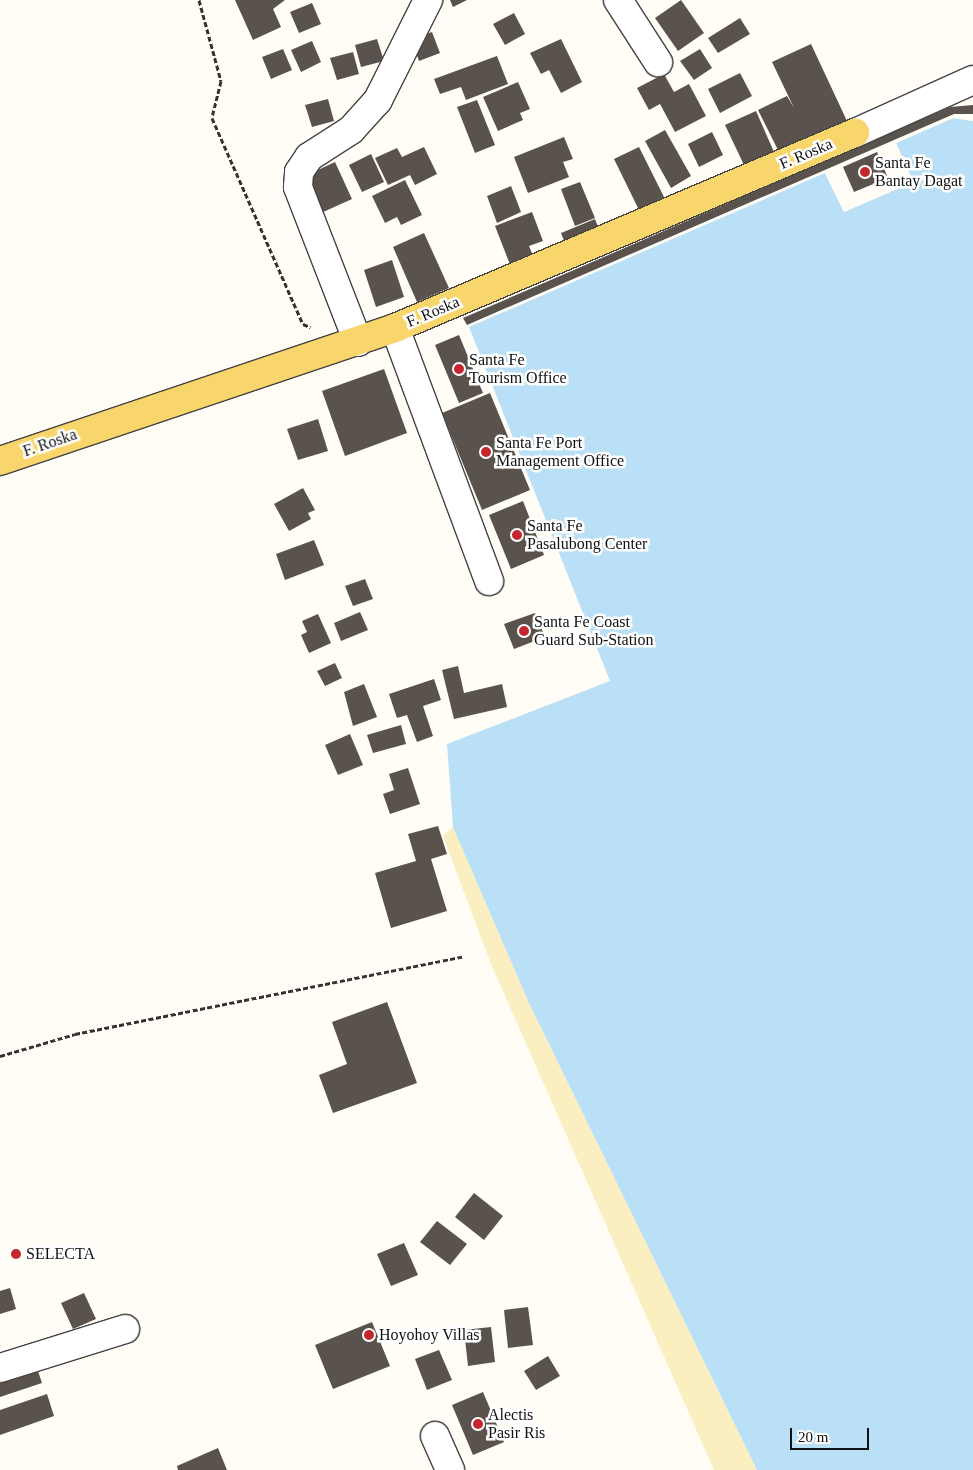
<!DOCTYPE html>
<style>
body{margin:0}
#map{position:relative;width:973px;height:1470px;overflow:hidden;background:#fffdf5;font-family:Georgia,serif}
div>[style]{position:absolute}
[style*='--x']{left:calc(var(--x)*1px);top:calc(var(--y)*1px);width:calc(var(--w)*1px);rotate:calc(var(--a)*1deg)}
.sand>*{inset:0;background:#fbeec1}
.water>*{inset:0;background:#b9e0f7}
.pier>*{inset:0;background:#fffdf5}
.building>*{inset:0;background:#5a524d}
.path>*{height:3px;margin-top:-1.5px;transform-origin:0;background:repeating-linear-gradient(90deg,#333 0 5px,transparent 0 7.5px)}
.roads{filter:drop-shadow(1px 0 #444) drop-shadow(-1px 0 #444) drop-shadow(0 1px #444) drop-shadow(0 -1px #444)}
.minor>*{height:28px;margin:-14px;padding:0 14px;transform-origin:14px;border-radius:14px;background:#fff}
.major>*{height:28px;margin:-14px;padding:0 14px;transform-origin:14px;border-radius:14px;background:#f9d66b}
.dots>*{width:14px;height:14px;translate:-50% -50%;box-sizing:border-box;border:2px solid #fff;border-radius:50%}
span{translate:-50% -50%;white-space:nowrap;text-align:center;line-height:1.15;-webkit-text-stroke:5px #fff;paint-order:stroke}
.street-label{font-size:16px;color:#111}
.poi-label{font-size:16px;color:#111}
.left{translate:0 -50%;text-align:left}
.scale{position:absolute;left:790px;top:1428px;width:79px;height:22px;box-sizing:border-box;border:2px solid #111;border-top:0;padding-left:6px;font-size:15px;line-height:18px;white-space:nowrap;color:#111;-webkit-text-stroke:4px #fff;paint-order:stroke}
</style>
<div id="map">
<div class="sand">
<i style="clip-path:polygon(453px 827px,528px 1001px,757px 1470px,714px 1470px,491px 964px,443px 836px)"></i>
</div>
<div class="water">
<i style="clip-path:polygon(953px 118px,973px 121px,973px 1470px,757px 1470px,528px 1001px,453px 827px,447px 744px,610px 681px,469px 327px,825px 173px,844px 212px,913px 182px,896px 143px)"></i>
</div>
<div class="pier">
<i style="clip-path:polygon(953px 116px,973px 121px,953px 118px,896px 143px,913px 182px,844px 212px,824px 171px,845px 209px,910px 180px,894px 142px)"></i>
</div>
<div class="building">
<i style="clip-path:polygon(235px 0,285px 0,273px 9px,281px 27px,253px 40px)"></i>
<i style="clip-path:polygon(450px 0,467px 0,453px 7px)"></i>
<i style="clip-path:polygon(681px 0,704px 33px,678px 51px,655px 18px)"></i>
<i style="clip-path:polygon(312px 3px,321px 24px,299px 33px,290px 12px)"></i>
<i style="clip-path:polygon(514px 13px,525px 34px,505px 45px,493px 24px)"></i>
<i style="clip-path:polygon(740px 18px,750px 34px,718px 53px,708px 38px)"></i>
<i style="clip-path:polygon(432px 32px,440px 53px,419px 61px,411px 39px)"></i>
<i style="clip-path:polygon(377px 39px,384px 61px,361px 67px,355px 45px)"></i>
<i style="clip-path:polygon(561px 39px,582px 82px,561px 93px,549px 70px,541px 74px,530px 53px)"></i>
<i style="clip-path:polygon(312px 41px,321px 62px,301px 72px,291px 50px)"></i>
<i style="clip-path:polygon(811px 44px,847px 121px,779px 152px,758px 110px,787px 96px,794px 108px,772px 62px)"></i>
<i style="clip-path:polygon(283px 49px,292px 70px,271px 79px,262px 57px)"></i>
<i style="clip-path:polygon(700px 49px,712px 68px,694px 80px,680px 61px)"></i>
<i style="clip-path:polygon(353px 52px,359px 74px,337px 80px,330px 58px)"></i>
<i style="clip-path:polygon(497px 56px,508px 84px,466px 100px,461px 87px,440px 94px,434px 79px)"></i>
<i style="clip-path:polygon(740px 73px,752px 96px,720px 113px,708px 89px)"></i>
<i style="clip-path:polygon(664px 74px,674px 92px,689px 84px,706px 116px,675px 132px,660px 104px,649px 110px,637px 88px)"></i>
<i style="clip-path:polygon(518px 82px,530px 109px,520px 113px,523px 120px,498px 131px,483px 97px)"></i>
<i style="clip-path:polygon(328px 99px,334px 121px,312px 127px,305px 105px)"></i>
<i style="clip-path:polygon(477px 100px,495px 145px,475px 153px,457px 107px)"></i>
<i style="clip-path:polygon(973px 105px,973px 114px,954px 114px,467px 325px,463px 318px,950px 107px)"></i>
<i style="clip-path:polygon(756px 111px,774px 152px,744px 165px,725px 125px)"></i>
<i style="clip-path:polygon(665px 130px,691px 176px,671px 188px,645px 141px)"></i>
<i style="clip-path:polygon(712px 132px,723px 155px,699px 167px,688px 144px)"></i>
<i style="clip-path:polygon(564px 137px,573px 159px,563px 162px,569px 177px,528px 193px,514px 157px)"></i>
<i style="clip-path:polygon(424px 147px,437px 174px,415px 185px,410px 175px,388px 185px,375px 158px,397px 148px,402px 157px)"></i>
<i style="clip-path:polygon(639px 147px,664px 197px,639px 210px,614px 159px)"></i>
<i style="clip-path:polygon(877px 152px,888px 178px,854px 192px,843px 167px)"></i>
<i style="clip-path:polygon(371px 154px,384px 182px,362px 192px,349px 165px)"></i>
<i style="clip-path:polygon(335px 162px,352px 199px,321px 213px,305px 176px)"></i>
<i style="clip-path:polygon(405px 180px,422px 215px,401px 225px,397px 217px,385px 223px,372px 196px)"></i>
<i style="clip-path:polygon(580px 182px,595px 218px,575px 226px,561px 189px)"></i>
<i style="clip-path:polygon(511px 186px,521px 212px,497px 223px,487px 196px)"></i>
<i style="clip-path:polygon(532px 212px,543px 241px,529px 246px,534px 258px,511px 267px,495px 226px)"></i>
<i style="clip-path:polygon(595px 219px,600px 232px,566px 246px,561px 233px)"></i>
<i style="clip-path:polygon(424px 233px,449px 288px,417px 302px,393px 247px)"></i>
<i style="clip-path:polygon(392px 260px,404px 297px,376px 307px,364px 270px)"></i>
<i style="clip-path:polygon(459px 335px,483px 393px,459px 403px,435px 345px)"></i>
<i style="clip-path:polygon(384px 369px,407px 433px,345px 456px,322px 391px)"></i>
<i style="clip-path:polygon(490px 393px,530px 490px,482px 510px,442px 413px)"></i>
<i style="clip-path:polygon(318px 419px,328px 451px,298px 460px,287px 429px)"></i>
<i style="clip-path:polygon(303px 488px,315px 510px,308px 513px,311px 519px,289px 531px,274px 504px)"></i>
<i style="clip-path:polygon(523px 501px,544px 555px,511px 569px,489px 515px)"></i>
<i style="clip-path:polygon(314px 540px,324px 565px,285px 580px,276px 554px)"></i>
<i style="clip-path:polygon(365px 579px,373px 599px,353px 606px,345px 586px)"></i>
<i style="clip-path:polygon(360px 612px,368px 630px,341px 641px,334px 623px)"></i>
<i style="clip-path:polygon(535px 613px,545px 637px,514px 649px,504px 624px)"></i>
<i style="clip-path:polygon(318px 614px,331px 643px,309px 653px,301px 635px,307px 632px,302px 621px)"></i>
<i style="clip-path:polygon(335px 663px,342px 678px,325px 686px,317px 671px)"></i>
<i style="clip-path:polygon(458px 666px,464px 693px,502px 684px,507px 707px,454px 719px,442px 670px)"></i>
<i style="clip-path:polygon(434px 679px,441px 700px,423px 706px,433px 736px,417px 742px,407px 715px,397px 718px,389px 694px)"></i>
<i style="clip-path:polygon(364px 684px,377px 717px,353px 726px,344px 692px)"></i>
<i style="clip-path:polygon(401px 725px,406px 744px,373px 753px,367px 735px)"></i>
<i style="clip-path:polygon(350px 734px,363px 765px,338px 775px,325px 745px)"></i>
<i style="clip-path:polygon(408px 768px,420px 804px,390px 814px,383px 794px,394px 790px,389px 774px)"></i>
<i style="clip-path:polygon(438px 826px,447px 854px,431px 859px,447px 911px,391px 928px,375px 873px,416px 861px,408px 834px)"></i>
<i style="clip-path:polygon(387px 1002px,417px 1083px,333px 1113px,319px 1075px,347px 1064px,332px 1022px)"></i>
<i style="clip-path:polygon(474px 1193px,503px 1216px,484px 1240px,455px 1217px)"></i>
<i style="clip-path:polygon(437px 1221px,467px 1244px,450px 1265px,420px 1242px)"></i>
<i style="clip-path:polygon(404px 1243px,418px 1275px,391px 1286px,377px 1254px)"></i>
<i style="clip-path:polygon(10px 1288px,16px 1309px,0 1314px,0 1291px)"></i>
<i style="clip-path:polygon(84px 1293px,96px 1319px,73px 1329px,61px 1303px)"></i>
<i style="clip-path:polygon(528px 1307px,533px 1345px,508px 1348px,504px 1310px)"></i>
<i style="clip-path:polygon(372px 1322px,390px 1366px,333px 1389px,315px 1345px)"></i>
<i style="clip-path:polygon(491px 1327px,495px 1362px,468px 1366px,464px 1330px)"></i>
<i style="clip-path:polygon(439px 1350px,452px 1380px,427px 1390px,415px 1359px)"></i>
<i style="clip-path:polygon(548px 1356px,560px 1376px,536px 1390px,524px 1371px)"></i>
<i style="clip-path:polygon(35px 1362px,42px 1383px,0 1397px,0 1374px)"></i>
<i style="clip-path:polygon(483px 1392px,504px 1442px,473px 1455px,452px 1405px)"></i>
<i style="clip-path:polygon(47px 1394px,54px 1416px,0 1435px,0 1410px)"></i>
<i style="clip-path:polygon(218px 1448px,227px 1470px,178px 1470px,177px 1466px)"></i>
</div>
<div class="path">
<i style="--x:199;--y:0;--w:84;--a:74.8"></i>
<i style="--x:221;--y:81;--w:38;--a:104"></i>
<i style="--x:212;--y:118;--w:225;--a:66.2"></i>
<i style="--x:303;--y:324;--w:8;--a:23"></i>
<i style="--x:0;--y:1056;--w:78;--a:-16.3"></i>
<i style="--x:75;--y:1034;--w:395;--a:-11.3"></i>
</div>
<div class="roads">
<div class="minor">
<i style="--x:618;--y:0;--w:74;--a:57.2"></i>
<i style="--x:855;--y:133;--w:129;--a:-24.2"></i>
<i style="--x:395;--y:328;--w:270;--a:69.6"></i>
<i style="--x:358;--y:342;--w:166;--a:-111.2"></i>
<i style="--x:298;--y:187;--w:15;--a:-86"></i>
<i style="--x:299;--y:172;--w:18;--a:-56"></i>
<i style="--x:309;--y:157;--w:50;--a:-32.7"></i>
<i style="--x:351;--y:130;--w:40;--a:-48"></i>
<i style="--x:378;--y:100;--w:112;--a:-63.4"></i>
<i style="--x:0;--y:1368;--w:131;--a:-17.3"></i>
<i style="--x:435;--y:1436;--w:37;--a:66"></i>
</div>
<div class="major">
<i style="--x:0;--y:461;--w:417;--a:-18.6"></i>
<i style="--x:395;--y:328;--w:500;--a:-23"></i>
</div>
</div>
<div class="dots">
<i style="left:865px;top:172px;background:#c4262e"></i>
<i style="left:459px;top:369px;background:#c4262e"></i>
<i style="left:486px;top:452px;background:#c4262e"></i>
<i style="left:517px;top:535px;background:#c4262e"></i>
<i style="left:524px;top:631px;background:#c4262e"></i>
<i style="left:16px;top:1254px;background:#c4262e"></i>
<i style="left:369px;top:1335px;background:#c4262e"></i>
<i style="left:478px;top:1424px;background:#c4262e"></i>
</div>
<div class="street-label">
<span style="left:806px;top:154px;rotate:-23deg">F. Roska</span>
<span style="left:433px;top:312px;rotate:-23deg">F. Roska</span>
<span style="left:50px;top:443px;rotate:-19deg">F. Roska</span>
</div>
<div class="poi-label">
<span class="left" style="left:875px;top:172px">Santa Fe<br>Bantay Dagat</span>
<span class="left" style="left:469px;top:369px">Santa Fe<br>Tourism Office</span>
<span class="left" style="left:496px;top:452px">Santa Fe Port<br>Management Office</span>
<span class="left" style="left:527px;top:535px">Santa Fe<br>Pasalubong Center</span>
<span class="left" style="left:534px;top:631px">Santa Fe Coast<br>Guard Sub-Station</span>
<span class="left" style="left:26px;top:1254px">SELECTA</span>
<span class="left" style="left:379px;top:1335px">Hoyohoy Villas</span>
<span class="left" style="left:488px;top:1424px">Alectis<br>Pasir Ris</span>
</div>
<div class="scale">20 m</div>
</div>
